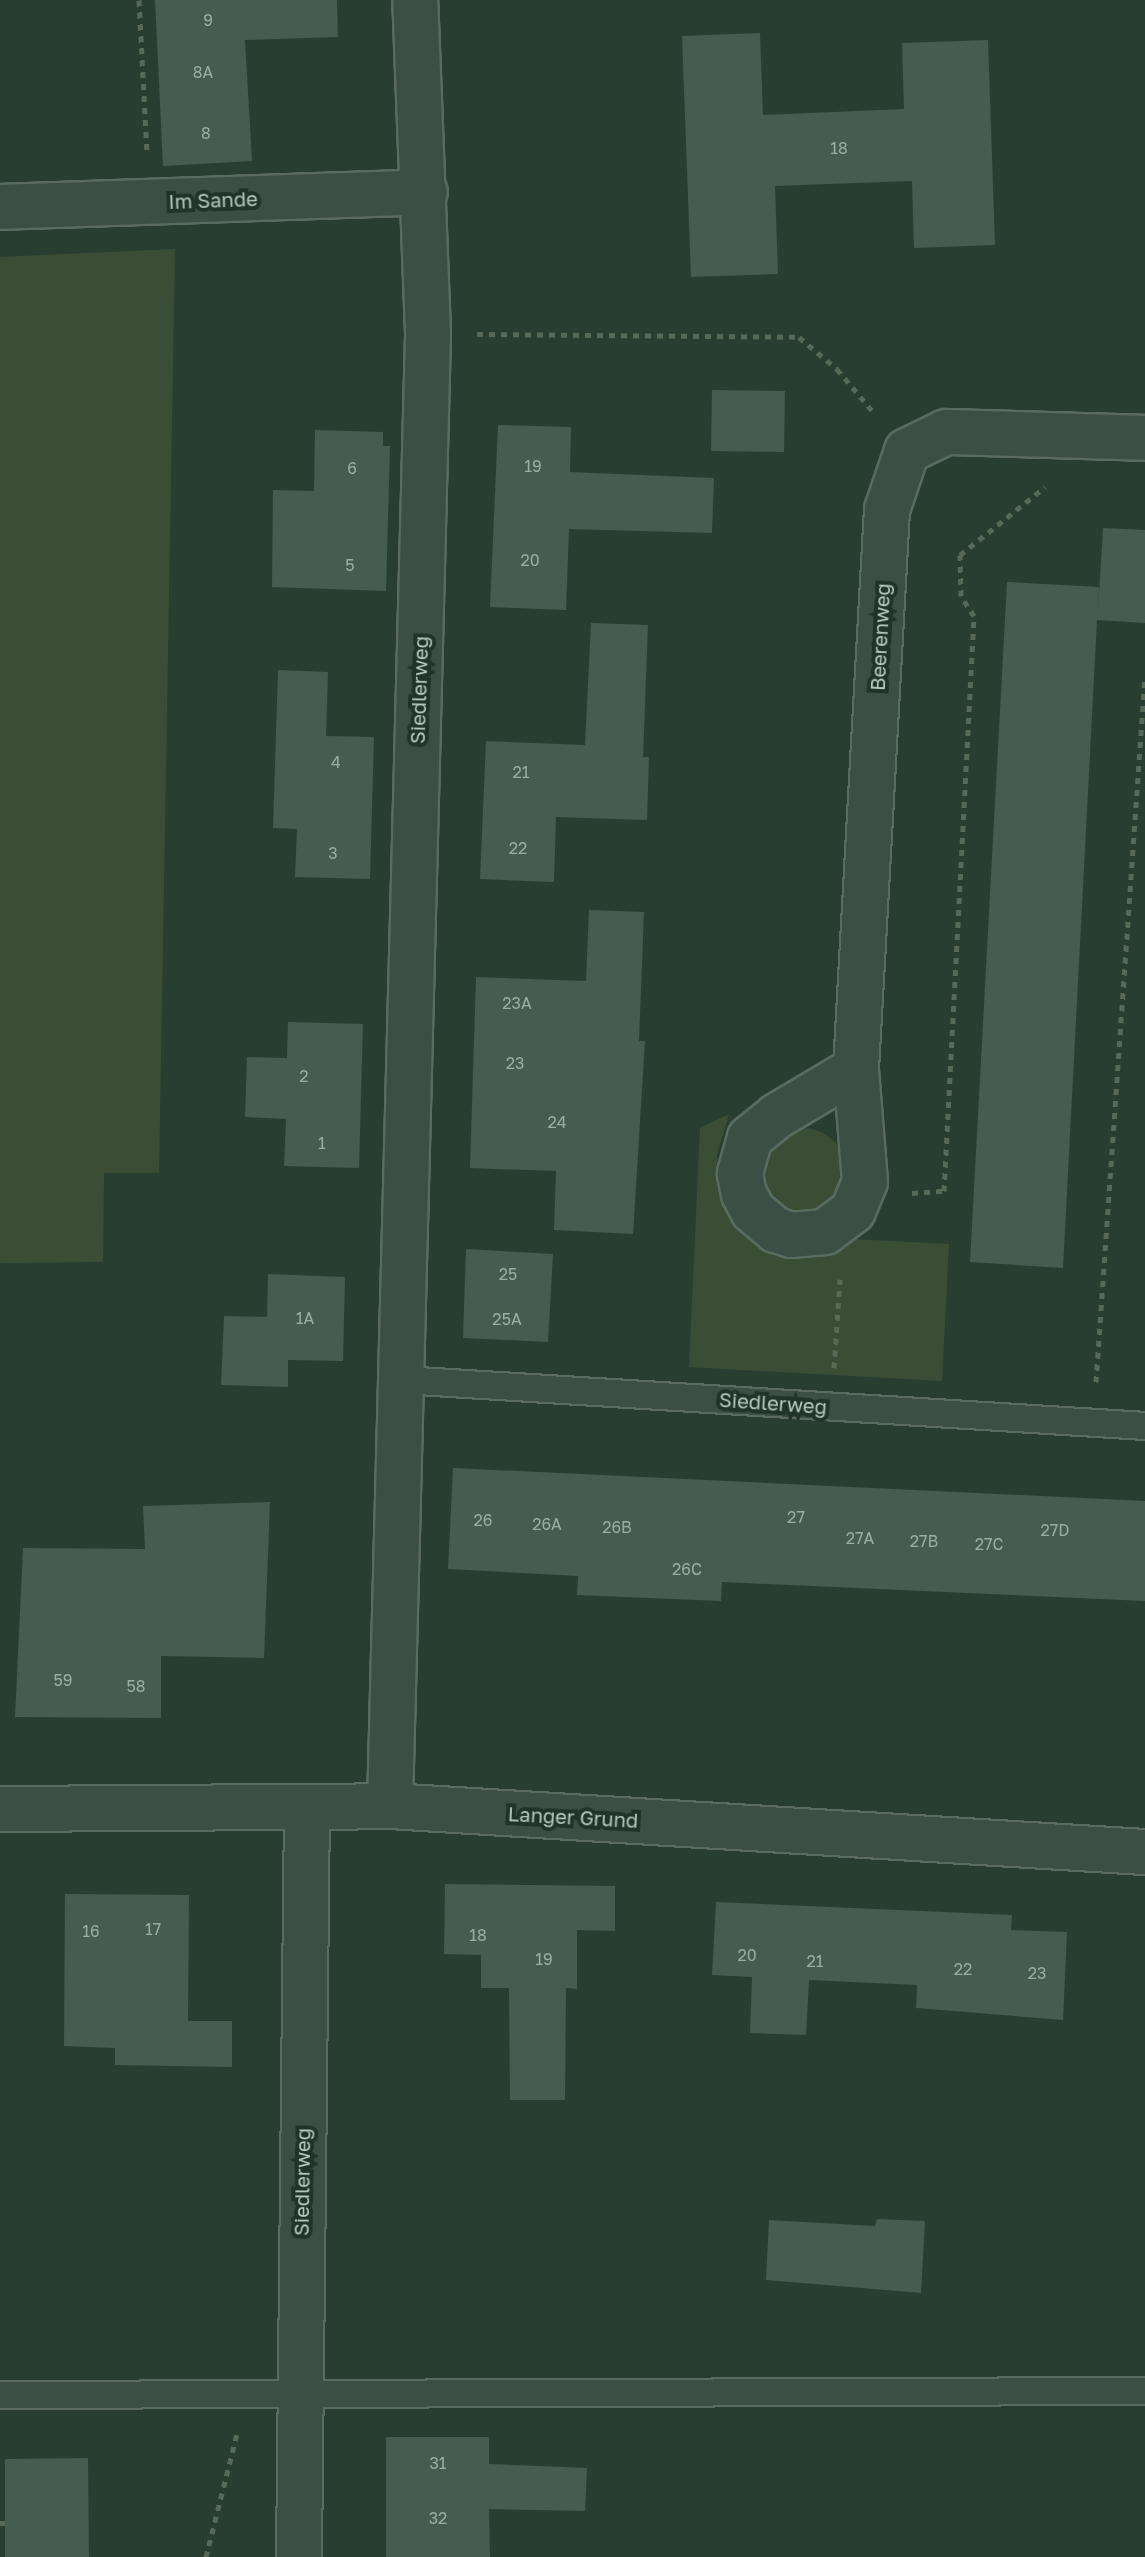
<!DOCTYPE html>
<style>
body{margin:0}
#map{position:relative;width:1145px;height:2557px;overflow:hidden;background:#283e31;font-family:"Golos Text",sans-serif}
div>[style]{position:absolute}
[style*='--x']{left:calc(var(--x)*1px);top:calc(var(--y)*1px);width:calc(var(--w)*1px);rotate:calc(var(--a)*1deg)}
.green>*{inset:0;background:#3b4e35}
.round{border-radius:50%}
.building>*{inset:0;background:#445d50}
.path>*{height:5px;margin-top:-2.5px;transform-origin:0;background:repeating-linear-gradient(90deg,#576957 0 6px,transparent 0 12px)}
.roads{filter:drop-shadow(2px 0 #5a6c62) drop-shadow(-2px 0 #5a6c62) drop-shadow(0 2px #5a6c62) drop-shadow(0 -2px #5a6c62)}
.lane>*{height:26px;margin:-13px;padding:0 13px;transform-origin:13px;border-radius:13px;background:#3c4f44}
.street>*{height:44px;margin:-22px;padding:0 22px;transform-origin:22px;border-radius:22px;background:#3c4f44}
span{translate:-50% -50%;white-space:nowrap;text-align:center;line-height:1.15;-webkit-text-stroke:8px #203429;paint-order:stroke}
.number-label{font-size:16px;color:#9baea4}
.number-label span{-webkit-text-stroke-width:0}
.street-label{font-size:20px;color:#b8c9c0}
</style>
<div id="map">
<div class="green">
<i style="clip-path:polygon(175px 249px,159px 1173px,104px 1173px,103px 1262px,0 1263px,0 257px)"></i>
<i style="clip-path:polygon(729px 1114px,717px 1154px,717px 1186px,731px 1223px,759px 1249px,801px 1256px,852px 1239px,949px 1244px,942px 1381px,689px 1367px,700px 1128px)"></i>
<i class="round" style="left:760px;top:1128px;width:86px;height:86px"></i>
</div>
<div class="building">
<i style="clip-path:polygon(155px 0,337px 0,338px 37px,245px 40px,252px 161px,163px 166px)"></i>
<i style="clip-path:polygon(760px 33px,763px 115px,904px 109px,902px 43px,988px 40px,995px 245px,914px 248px,912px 181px,775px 186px,778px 274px,691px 277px,682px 36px)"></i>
<i style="clip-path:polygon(712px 390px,785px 391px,784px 452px,711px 451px)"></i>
<i style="clip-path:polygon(498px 425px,571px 427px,570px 472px,714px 478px,712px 533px,569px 529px,566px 610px,490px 607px)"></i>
<i style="clip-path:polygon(315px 430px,383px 432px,383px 446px,390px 446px,386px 591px,272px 587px,273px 490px,314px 491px)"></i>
<i style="clip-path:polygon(1103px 528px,1145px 530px,1145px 623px,1097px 620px,1063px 1268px,970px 1262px,1007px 582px,1099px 587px,1098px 610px)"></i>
<i style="clip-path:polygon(591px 623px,648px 625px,643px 757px,649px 757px,647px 820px,556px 817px,554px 882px,480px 879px,486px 741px,585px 745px)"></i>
<i style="clip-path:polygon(278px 670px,328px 672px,326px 736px,374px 737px,370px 879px,295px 877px,297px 829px,273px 828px)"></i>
<i style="clip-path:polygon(589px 910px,644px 912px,639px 1041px,645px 1041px,633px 1234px,554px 1230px,556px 1171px,470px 1168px,476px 977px,586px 981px)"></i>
<i style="clip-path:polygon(288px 1022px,363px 1024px,359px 1168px,284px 1166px,286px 1119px,245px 1117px,247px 1057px,287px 1058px)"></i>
<i style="clip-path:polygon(466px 1249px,553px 1254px,548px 1342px,463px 1338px)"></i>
<i style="clip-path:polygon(268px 1274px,345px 1277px,343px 1361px,288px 1360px,288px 1387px,221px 1385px,224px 1316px,267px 1317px)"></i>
<i style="clip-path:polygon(453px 1468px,1145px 1501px,1145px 1601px,722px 1582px,721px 1601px,577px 1595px,578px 1576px,448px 1569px)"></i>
<i style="clip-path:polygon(270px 1502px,264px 1658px,161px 1656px,161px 1718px,15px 1717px,23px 1548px,145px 1549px,143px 1506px)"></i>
<i style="clip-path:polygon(445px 1884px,615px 1886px,615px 1931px,577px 1930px,577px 1989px,566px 1988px,565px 2100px,510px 2100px,509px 1988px,481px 1988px,481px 1955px,444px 1954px)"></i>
<i style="clip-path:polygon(65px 1894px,189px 1895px,188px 2021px,232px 2021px,232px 2067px,115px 2065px,115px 2048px,64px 2046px)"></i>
<i style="clip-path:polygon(716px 1902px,1012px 1915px,1011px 1930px,1067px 1932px,1063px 2020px,916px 2008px,917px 1985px,809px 1980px,806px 2035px,750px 2033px,752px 1977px,712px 1975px)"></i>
<i style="clip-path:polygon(877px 2219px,925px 2221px,921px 2293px,766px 2280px,769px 2220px,875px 2226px)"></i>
<i style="clip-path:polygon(386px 2437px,489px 2437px,489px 2464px,587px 2468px,585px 2511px,489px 2509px,490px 2557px,386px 2557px)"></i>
<i style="clip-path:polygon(88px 2458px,89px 2557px,5px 2557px,5px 2459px)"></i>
</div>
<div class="path">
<i style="--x:139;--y:0;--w:151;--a:87"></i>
<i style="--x:477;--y:334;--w:322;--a:0.5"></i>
<i style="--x:799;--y:337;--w:50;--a:40.1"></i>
<i style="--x:837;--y:369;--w:59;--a:49.8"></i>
<i style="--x:912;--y:1193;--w:32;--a:-4"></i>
<i style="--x:944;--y:1191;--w:576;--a:-87.01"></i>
<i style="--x:974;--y:616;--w:24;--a:-123"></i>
<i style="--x:961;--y:596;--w:41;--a:-91.4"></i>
<i style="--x:960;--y:555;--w:109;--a:-38.7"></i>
<i style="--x:834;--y:1368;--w:89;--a:-86.1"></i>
<i style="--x:1096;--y:1382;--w:708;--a:-86.03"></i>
<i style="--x:0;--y:2523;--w:5;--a:0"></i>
<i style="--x:206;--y:2557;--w:127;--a:-75.9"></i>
</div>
<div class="roads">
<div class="lane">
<i style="--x:402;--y:1380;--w:744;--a:3.54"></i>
<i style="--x:0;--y:2395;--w:1145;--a:-0.2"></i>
</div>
<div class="street">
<i style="--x:0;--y:207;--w:425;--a:-2"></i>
<i style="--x:856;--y:1069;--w:92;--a:149.3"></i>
<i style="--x:777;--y:1116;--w:35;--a:141"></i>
<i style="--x:750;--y:1138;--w:37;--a:106"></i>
<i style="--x:740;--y:1174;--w:20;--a:79"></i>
<i style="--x:744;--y:1194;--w:19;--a:62"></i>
<i style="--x:753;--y:1211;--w:30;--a:40"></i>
<i style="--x:776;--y:1230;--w:16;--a:18"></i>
<i style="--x:791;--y:1235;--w:34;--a:-5"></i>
<i style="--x:825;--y:1232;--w:35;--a:-37"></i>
<i style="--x:853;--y:1211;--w:31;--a:-68"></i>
<i style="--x:865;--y:1182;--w:113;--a:-94.6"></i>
<i style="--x:856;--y:1069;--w:560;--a:-86.83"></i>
<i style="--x:887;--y:510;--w:62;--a:-71.3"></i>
<i style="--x:907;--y:451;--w:43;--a:-26"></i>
<i style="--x:946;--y:432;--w:199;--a:1.7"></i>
<i style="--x:390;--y:1806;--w:1473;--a:-88.52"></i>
<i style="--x:428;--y:333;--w:333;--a:-92.2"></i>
<i style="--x:0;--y:1809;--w:390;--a:-0.4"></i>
<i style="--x:390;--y:1806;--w:756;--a:3.49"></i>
<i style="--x:299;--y:2557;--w:750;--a:-89.39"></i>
</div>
</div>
<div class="number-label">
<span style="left:208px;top:20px">9</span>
<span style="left:203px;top:72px">8A</span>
<span style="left:206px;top:133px">8</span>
<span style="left:839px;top:148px">18</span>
<span style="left:533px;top:466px">19</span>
<span style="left:352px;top:468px">6</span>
<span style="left:530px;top:560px">20</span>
<span style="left:350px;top:565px">5</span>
<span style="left:336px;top:762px">4</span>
<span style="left:521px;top:772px">21</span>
<span style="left:518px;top:848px">22</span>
<span style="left:333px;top:853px">3</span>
<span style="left:517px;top:1003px">23A</span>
<span style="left:515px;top:1063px">23</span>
<span style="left:304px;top:1076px">2</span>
<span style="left:557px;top:1122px">24</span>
<span style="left:322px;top:1143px">1</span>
<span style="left:508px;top:1274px">25</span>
<span style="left:305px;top:1318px">1A</span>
<span style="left:507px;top:1319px">25A</span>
<span style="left:796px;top:1517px">27</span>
<span style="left:483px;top:1520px">26</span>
<span style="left:547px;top:1524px">26A</span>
<span style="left:617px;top:1527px">26B</span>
<span style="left:1055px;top:1530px">27D</span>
<span style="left:860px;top:1538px">27A</span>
<span style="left:924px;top:1541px">27B</span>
<span style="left:989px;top:1544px">27C</span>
<span style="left:687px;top:1569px">26C</span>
<span style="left:63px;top:1680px">59</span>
<span style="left:136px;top:1686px">58</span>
<span style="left:153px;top:1929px">17</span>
<span style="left:91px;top:1931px">16</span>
<span style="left:478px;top:1935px">18</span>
<span style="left:747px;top:1955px">20</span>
<span style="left:544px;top:1959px">19</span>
<span style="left:815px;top:1961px">21</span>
<span style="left:963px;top:1969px">22</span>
<span style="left:1037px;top:1973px">23</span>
<span style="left:438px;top:2463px">31</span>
<span style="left:438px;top:2518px">32</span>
</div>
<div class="street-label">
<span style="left:213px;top:200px;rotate:-2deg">Im Sande</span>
<span style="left:880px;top:637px;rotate:-87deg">Beerenweg</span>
<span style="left:419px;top:690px;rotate:-88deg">Siedlerweg</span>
<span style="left:773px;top:1403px;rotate:4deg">Siedlerweg</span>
<span style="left:573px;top:1817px;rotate:3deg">Langer Grund</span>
<span style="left:302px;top:2182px;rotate:-89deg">Siedlerweg</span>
</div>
</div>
